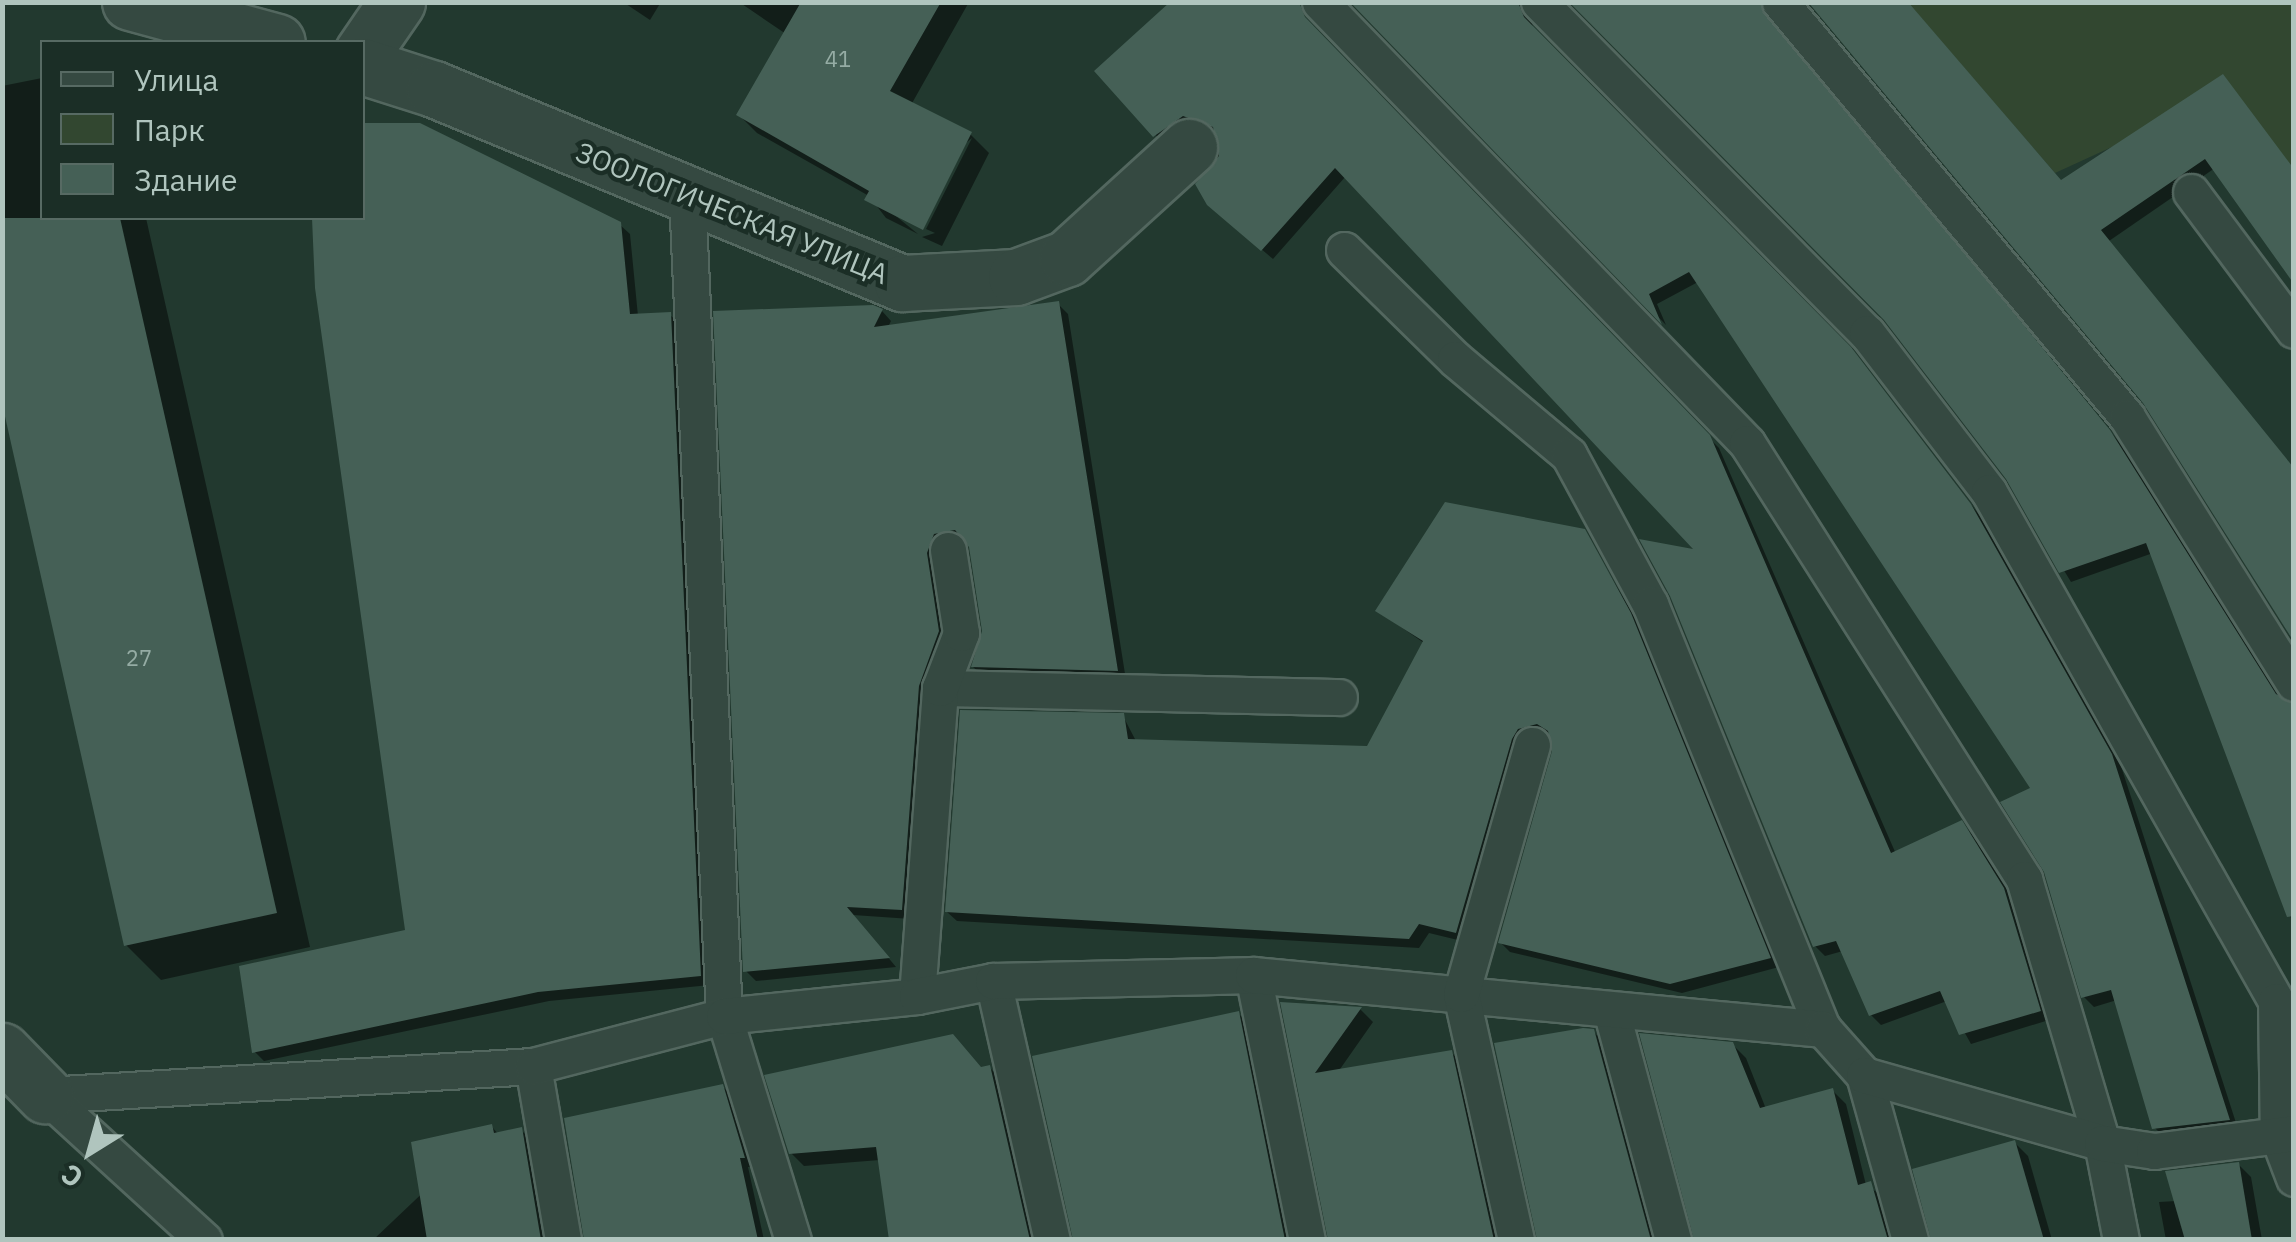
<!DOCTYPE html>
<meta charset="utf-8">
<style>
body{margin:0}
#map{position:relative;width:2296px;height:1242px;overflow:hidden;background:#22392f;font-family:"IBM Plex Sans",sans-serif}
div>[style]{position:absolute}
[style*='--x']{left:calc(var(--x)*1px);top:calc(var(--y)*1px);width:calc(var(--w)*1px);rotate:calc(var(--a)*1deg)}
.green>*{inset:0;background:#324730}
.shadow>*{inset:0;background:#0007}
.building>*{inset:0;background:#456056}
.roads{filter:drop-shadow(2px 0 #53675f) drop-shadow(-2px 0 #53675f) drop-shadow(0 2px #53675f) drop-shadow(0 -2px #53675f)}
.service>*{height:35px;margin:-17.5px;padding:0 17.5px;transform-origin:17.5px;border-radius:17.5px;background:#354941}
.minor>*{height:55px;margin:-27.5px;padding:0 27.5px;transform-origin:27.5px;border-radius:27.5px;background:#354941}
span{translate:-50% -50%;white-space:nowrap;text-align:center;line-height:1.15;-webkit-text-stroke:9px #1b2e26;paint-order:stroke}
.number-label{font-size:22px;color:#95aca4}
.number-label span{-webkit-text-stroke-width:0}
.street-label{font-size:28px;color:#b0c5be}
.frame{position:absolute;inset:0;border:5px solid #b0c5be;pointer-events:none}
.legend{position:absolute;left:40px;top:40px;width:325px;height:180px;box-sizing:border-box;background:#1b2e26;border:2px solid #576a63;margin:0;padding:12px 18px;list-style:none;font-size:30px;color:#b0c5be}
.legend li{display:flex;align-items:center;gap:20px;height:50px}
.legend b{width:50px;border:2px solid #576a63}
.north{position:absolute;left:40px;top:1102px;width:100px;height:100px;-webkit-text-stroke:8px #1b2e26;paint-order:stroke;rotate:217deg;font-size:28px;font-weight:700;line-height:40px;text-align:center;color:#b0c5be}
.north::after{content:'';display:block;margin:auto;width:35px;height:45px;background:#b0c5be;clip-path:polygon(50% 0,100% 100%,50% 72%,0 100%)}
</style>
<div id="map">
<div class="green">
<i style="clip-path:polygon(1908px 3px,2293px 3px,2293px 169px,2114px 146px,2055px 173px)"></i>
</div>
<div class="shadow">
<i style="clip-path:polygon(623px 2px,661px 2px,650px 20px)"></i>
<i style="clip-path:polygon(739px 2px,969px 2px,911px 105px,970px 134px,989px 153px,942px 246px,922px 237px,935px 233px,926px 229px,972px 138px,886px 208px,918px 234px,886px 218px,869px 196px,757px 133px,739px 115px,786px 34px)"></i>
<i style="clip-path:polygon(1164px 2px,1275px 2px,1719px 448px,1896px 854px,1961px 823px,1971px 833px,2014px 900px,2049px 1020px,1971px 1044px,1947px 1001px,1881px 1025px,1871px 1015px,1843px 951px,1825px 956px,1815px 946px,1700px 553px,1346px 176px,1273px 259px,1220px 214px,1216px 132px,1194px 125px,1165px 145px,1097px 71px,1168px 7px)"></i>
<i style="clip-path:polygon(1379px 2px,1530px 2px,1533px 30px,1860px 360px,1980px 516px,2121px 766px,2238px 1129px,2165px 1138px,2155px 1128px,2117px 1000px,2094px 1007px,2084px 997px,2034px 789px,1698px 282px,1657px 304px,1666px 325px,1412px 63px)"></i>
<i style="clip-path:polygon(1573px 2px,1771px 2px,1773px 28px,2119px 442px,2281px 700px,2294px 707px,2294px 926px,2153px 553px,2071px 582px,2008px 478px,1884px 316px)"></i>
<i style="clip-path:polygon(2223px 77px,2215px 168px,2109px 241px,2062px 183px)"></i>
<i style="clip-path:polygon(42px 78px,42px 218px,146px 218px,310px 947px,161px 980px,126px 945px,2px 392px,2px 86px)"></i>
<i style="clip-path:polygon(314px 218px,619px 224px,630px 234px,638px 316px,670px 315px,680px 324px,710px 985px,549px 1001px,264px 1061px,254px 1051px,408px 932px,317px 288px)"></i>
<i style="clip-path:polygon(1058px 304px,1068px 314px,1126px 680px,983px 676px,973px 667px,985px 631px,971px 546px,966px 539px,943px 543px,948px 642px,911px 919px,853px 915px,896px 967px,756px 981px,746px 971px,716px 313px,882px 311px,891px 321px,888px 327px)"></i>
<i style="clip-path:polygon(1584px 531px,1640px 626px,1779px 967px,1682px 993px,1510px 952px,1500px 942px,1555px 751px,1549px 733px,1528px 738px,1466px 942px,1429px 933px,1419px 948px,957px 921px,947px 912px,1123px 716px,1136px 741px,1369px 749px,1424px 643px,1378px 611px)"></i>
<i style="clip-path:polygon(1283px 1003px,1360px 1009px,1373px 1022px,1338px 1072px,1451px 1052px,1464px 1066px,1503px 1240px,1329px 1240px)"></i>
<i style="clip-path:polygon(1238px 1013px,1251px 1027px,1294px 1240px,1074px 1240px)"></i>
<i style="clip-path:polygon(1593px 1031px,1606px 1045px,1659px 1240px,1538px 1240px)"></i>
<i style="clip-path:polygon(1732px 1044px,1746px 1058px,1766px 1109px,1832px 1090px,1846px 1104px,1866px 1185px,1884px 1197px,1896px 1240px,1695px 1240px)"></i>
<i style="clip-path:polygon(990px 1068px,1003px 1081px,1039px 1240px,892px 1240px,880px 1160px,804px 1166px,791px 1153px)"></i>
<i style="clip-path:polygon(722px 1086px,732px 1096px,753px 1167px,748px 1167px,764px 1240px,585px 1240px)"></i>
<i style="clip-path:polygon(492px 1127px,499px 1135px,521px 1130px,531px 1140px,548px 1240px,373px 1240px)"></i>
<i style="clip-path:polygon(2015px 1143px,2028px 1156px,2052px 1240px,1932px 1240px)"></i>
<i style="clip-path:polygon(2238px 1164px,2251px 1177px,2262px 1240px,2166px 1240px,2159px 1202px,2176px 1201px)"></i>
</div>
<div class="building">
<i style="clip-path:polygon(801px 2px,941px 2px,890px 91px,972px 132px,923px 230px,864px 200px,869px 191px,736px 115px)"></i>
<i style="clip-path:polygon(1170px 2px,1299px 2px,1305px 17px,1710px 435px,1891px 853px,1962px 820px,2004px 888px,2041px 1011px,1959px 1035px,1940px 991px,1869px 1016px,1836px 941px,1813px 947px,1670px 596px,1639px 539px,1693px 549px,1335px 168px,1261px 251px,1207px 205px,1195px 184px,1219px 156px,1213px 127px,1183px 116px,1153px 137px,1094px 71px)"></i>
<i style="clip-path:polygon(1350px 2px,1518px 2px,1524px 17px,1851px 347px,1971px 504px,2112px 754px,2230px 1120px,2152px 1129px,2111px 990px,2081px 998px,2044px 872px,2000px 802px,2030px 788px,1689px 272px,1649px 294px,1662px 325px)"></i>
<i style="clip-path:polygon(1569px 2px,1759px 2px,2110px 430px,2276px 694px,2294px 704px,2294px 916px,2287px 917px,2146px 543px,2059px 573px,2006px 479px,1884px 320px)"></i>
<i style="clip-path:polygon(1808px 2px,1908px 2px,2061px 180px,2223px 74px,2294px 169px,2294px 284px,2205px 159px,2101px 230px,2294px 468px,2294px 642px,2143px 403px)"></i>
<i style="clip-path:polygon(362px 123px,420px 123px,621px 222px,630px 314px,671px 312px,701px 976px,538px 992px,252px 1053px,239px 966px,405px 930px,315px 288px,312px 218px,362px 218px)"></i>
<i style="clip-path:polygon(2px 218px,120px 218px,277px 913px,124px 946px,2px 403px)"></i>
<i style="clip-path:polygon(1059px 301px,1118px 671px,971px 667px,982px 631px,969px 547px,955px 530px,934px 534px,927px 553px,939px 631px,919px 686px,902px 910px,847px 907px,890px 958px,743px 972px,713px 311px,873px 305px,883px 309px,874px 327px)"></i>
<i style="clip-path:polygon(1445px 502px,1585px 529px,1631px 613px,1771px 958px,1670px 984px,1498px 943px,1552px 751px,1548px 731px,1537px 724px,1518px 729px,1512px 739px,1456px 933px,1419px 924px,1409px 939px,945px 912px,960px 710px,1124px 713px,1128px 739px,1367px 746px,1423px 641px,1375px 611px)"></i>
<i style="clip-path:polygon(1280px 1002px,1362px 1007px,1315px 1073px,1452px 1050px,1494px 1240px,1328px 1240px)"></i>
<i style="clip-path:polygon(1239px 1011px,1285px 1240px,1073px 1240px,1032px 1056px)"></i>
<i style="clip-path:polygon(1583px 1028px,1594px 1029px,1651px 1240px,1537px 1240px,1494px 1043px)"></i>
<i style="clip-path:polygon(1639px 1033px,1733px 1042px,1760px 1108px,1833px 1088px,1858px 1185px,1871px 1181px,1888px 1240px,1694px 1240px)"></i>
<i style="clip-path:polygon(953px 1034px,981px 1067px,990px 1065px,1030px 1240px,889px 1240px,876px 1147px,789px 1154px,764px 1075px)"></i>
<i style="clip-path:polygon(723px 1084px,745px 1158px,740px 1158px,758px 1240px,584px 1240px,564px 1118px)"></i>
<i style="clip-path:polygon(492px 1124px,494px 1133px,522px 1127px,541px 1240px,427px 1240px,411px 1142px)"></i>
<i style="clip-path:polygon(2015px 1140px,2044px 1240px,1931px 1240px,1912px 1169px)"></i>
<i style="clip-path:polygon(2239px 1162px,2252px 1240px,2185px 1240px,2165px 1171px)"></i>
</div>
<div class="roads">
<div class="service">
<i style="--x:1320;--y:2;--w:614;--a:45.92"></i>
<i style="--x:1747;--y:443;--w:517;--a:57.57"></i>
<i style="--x:2024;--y:879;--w:275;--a:73.5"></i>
<i style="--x:2102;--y:1143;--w:99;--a:78.9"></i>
<i style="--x:1539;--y:2;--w:466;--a:45.3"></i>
<i style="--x:1867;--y:333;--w:200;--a:52.5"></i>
<i style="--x:1989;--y:492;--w:584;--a:60.58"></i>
<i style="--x:2276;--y:1001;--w:135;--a:89.2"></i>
<i style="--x:2278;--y:1136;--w:45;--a:69.1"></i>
<i style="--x:1780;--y:2;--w:541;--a:50.1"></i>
<i style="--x:2127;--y:417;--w:314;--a:57.9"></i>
<i style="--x:2191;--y:192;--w:172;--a:53.3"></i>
<i style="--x:687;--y:196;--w:821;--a:87.42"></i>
<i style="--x:724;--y:1016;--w:234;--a:72.9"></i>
<i style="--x:1344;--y:250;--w:156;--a:44.5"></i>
<i style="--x:1455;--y:359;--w:149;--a:40.1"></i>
<i style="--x:1569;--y:455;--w:170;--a:61.5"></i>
<i style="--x:1650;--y:604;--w:459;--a:67.9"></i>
<i style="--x:940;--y:688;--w:399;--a:1.3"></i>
<i style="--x:1253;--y:975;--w:270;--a:78.5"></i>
<i style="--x:993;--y:981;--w:266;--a:77.2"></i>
<i style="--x:917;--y:996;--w:309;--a:-85.7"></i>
<i style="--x:940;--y:688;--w:59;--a:-69.1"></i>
<i style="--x:961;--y:633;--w:84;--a:-98.9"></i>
<i style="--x:1611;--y:1010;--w:238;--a:74.9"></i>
<i style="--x:533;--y:1066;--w:177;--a:80.2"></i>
<i style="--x:1864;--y:1075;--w:171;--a:74.4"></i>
<i style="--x:45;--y:1095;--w:489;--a:-3.4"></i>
<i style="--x:533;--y:1066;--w:197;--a:-14.7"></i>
<i style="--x:724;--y:1016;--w:194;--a:-5.9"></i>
<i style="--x:917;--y:996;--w:77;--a:-11.2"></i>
<i style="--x:993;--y:981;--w:260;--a:-1.3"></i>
<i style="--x:1253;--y:975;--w:573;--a:5.41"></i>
<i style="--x:1823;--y:1029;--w:62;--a:48.3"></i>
<i style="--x:1864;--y:1075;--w:248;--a:15.9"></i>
<i style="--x:2102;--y:1143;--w:53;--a:8.7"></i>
<i style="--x:2154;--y:1151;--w:141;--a:-7.3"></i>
<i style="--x:45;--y:1095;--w:215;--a:42.4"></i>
<i style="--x:1516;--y:1240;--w:252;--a:-102.6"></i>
<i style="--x:1461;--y:994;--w:259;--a:-74.1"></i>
</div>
<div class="minor">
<i style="--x:130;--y:2;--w:152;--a:15.2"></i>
<i style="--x:362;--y:53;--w:62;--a:-55.5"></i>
<i style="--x:362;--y:66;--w:76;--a:17.7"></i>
<i style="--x:434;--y:89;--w:507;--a:22.52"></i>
<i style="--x:902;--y:283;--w:114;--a:-3"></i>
<i style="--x:1016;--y:277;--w:54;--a:-20.4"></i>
<i style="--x:1067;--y:258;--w:165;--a:-42.3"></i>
<i style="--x:2;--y:1051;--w:62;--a:45.7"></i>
</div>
</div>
<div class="number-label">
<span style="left:838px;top:59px">41</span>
<span style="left:139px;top:658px">27</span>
</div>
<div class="street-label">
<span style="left:732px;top:213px;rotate:22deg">ЗООЛОГИЧЕСКАЯ УЛИЦА</span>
</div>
<div class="frame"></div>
<ul class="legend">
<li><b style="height:12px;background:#354941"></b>Улица</li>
<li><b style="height:28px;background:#324730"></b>Парк</li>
<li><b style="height:28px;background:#456056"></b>Здание</li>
</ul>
<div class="north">С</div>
</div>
